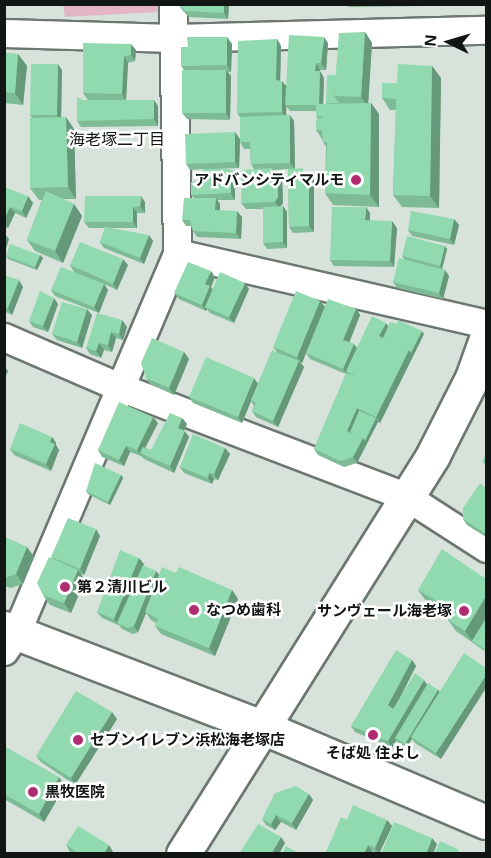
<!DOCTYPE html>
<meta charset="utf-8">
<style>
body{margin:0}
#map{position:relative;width:491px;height:858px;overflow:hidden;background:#d7e2da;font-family:Arial,"Noto Sans JP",sans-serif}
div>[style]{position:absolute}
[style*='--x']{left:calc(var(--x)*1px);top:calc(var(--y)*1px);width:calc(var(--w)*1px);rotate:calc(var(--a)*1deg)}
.green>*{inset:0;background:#e4b5c7}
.roads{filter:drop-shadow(2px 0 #6d7771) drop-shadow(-2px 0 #6d7771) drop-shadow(0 2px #6d7771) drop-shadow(0 -2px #6d7771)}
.street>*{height:27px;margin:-13.5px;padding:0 13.5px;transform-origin:13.5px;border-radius:13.5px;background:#fff}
.secondary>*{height:33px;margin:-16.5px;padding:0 16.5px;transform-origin:16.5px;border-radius:16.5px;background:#fff}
.wall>*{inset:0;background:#7dbb96}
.shaded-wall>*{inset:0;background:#66987a}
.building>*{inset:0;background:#91d9ae}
.dots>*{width:16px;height:16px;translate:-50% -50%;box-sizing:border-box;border:3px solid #fff;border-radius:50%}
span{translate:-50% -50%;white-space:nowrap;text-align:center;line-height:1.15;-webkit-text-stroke:5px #fff;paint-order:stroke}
.poi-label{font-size:15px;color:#111513;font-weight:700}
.right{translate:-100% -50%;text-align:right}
.left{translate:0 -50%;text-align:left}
.neighbourhood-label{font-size:16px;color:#111513}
.frame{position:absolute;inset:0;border:6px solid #111513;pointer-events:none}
.north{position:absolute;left:419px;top:12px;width:60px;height:60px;-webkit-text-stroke:4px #fff;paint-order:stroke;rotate:275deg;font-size:16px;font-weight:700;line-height:24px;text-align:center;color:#111513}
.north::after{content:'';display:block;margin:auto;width:21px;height:27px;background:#111513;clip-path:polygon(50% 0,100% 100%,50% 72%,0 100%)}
</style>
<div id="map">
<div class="green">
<i style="clip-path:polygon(63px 5px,159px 5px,160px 12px,65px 17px)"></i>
</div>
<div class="roads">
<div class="street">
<i style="--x:4;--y:33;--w:170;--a:1.7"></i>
<i style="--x:174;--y:38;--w:312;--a:-1.5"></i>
<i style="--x:177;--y:253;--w:317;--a:12.9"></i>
<i style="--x:4;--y:337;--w:129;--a:23.4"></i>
<i style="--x:122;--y:388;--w:305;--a:20.9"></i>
<i style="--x:407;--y:497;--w:94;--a:32.8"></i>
<i style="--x:4;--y:651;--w:22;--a:-56"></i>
<i style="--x:16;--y:633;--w:413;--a:-67"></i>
<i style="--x:177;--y:253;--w:249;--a:-90.9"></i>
</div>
<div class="secondary">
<i style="--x:4;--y:628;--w:276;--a:21"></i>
<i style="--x:262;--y:727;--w:243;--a:23"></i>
<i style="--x:183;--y:854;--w:471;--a:-57.9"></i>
<i style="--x:433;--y:455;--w:86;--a:-63.1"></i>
<i style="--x:472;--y:378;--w:41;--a:-70.3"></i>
</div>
</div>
<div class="wall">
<i style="clip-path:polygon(178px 4px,229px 4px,228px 19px,189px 17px,183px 11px)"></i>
<i style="clip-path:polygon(347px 4px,420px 4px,420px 6px,349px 7px)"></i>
<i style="clip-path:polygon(365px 32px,372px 43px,368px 103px,371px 103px,379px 114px,379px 207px,333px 205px,325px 193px,326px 147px,323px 142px,322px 139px,316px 130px,318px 119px,316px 116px,316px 111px,290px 111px,286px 106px,286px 115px,294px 121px,295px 169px,306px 173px,314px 179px,314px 232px,293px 233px,289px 227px,288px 169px,273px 170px,275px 172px,278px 172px,282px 178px,283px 203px,281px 206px,283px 206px,287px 212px,287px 248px,267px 249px,263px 243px,263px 209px,246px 209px,241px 203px,254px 169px,251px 164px,250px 149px,244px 149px,240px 142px,239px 168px,215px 169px,234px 171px,238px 177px,238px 188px,235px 189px,235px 200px,217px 200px,220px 204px,220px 210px,242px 217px,241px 239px,197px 237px,193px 231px,191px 226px,186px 226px,182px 220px,194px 198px,191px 195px,203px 181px,203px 169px,190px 170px,186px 164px,240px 139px,240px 117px,237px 113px,277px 39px,281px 46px,280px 81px,286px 86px,328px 43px,326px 70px,320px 70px,320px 71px,324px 78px,323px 104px,327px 104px,326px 103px,336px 75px)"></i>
<i style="clip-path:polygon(83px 43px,136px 50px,135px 61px,128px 63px,126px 100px,88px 100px,83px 93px)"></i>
<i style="clip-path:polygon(232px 44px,231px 72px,228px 72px,231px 76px,230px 120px,187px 119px,182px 113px,184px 70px,181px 66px)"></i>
<i style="clip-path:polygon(4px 53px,18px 54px,27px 66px,23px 105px,4px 103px)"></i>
<i style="clip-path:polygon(432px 66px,441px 78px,439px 208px,402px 207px,393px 195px,396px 110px,390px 110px,382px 98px,397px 83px)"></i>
<i style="clip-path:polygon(62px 70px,61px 118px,74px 129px,76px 199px,63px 199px,74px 204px,82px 216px,63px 263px,35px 251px,27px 240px,42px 200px,39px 200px,30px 188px,32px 118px,30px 115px)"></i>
<i style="clip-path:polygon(158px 106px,158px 126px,81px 127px,77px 121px)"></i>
<i style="clip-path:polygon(4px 187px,33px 203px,26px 218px,15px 213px,8px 228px,4px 227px)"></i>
<i style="clip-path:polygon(145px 202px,145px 213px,137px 213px,137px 228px,111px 228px,153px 241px,144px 264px,104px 248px,100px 242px,105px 228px,89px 228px,84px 222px)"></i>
<i style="clip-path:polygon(370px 213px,370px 221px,397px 228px,394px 267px,334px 266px,330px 260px)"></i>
<i style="clip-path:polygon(454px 219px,459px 225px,454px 245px,412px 236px,408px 230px)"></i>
<i style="clip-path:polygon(445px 246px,447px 249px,442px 269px,445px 270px,449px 276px,443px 299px,397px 288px,393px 282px,404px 259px,402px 256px)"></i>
<i style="clip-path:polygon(40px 255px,43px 258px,37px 270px,8px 259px,6px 256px)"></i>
<i style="clip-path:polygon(70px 265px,128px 265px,117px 290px,104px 284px,108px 290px,99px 313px,55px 296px,51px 290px,74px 272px)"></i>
<i style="clip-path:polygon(4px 275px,23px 287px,12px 315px,4px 311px)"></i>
<i style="clip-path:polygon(215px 277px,211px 287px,213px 290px,249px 289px,234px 323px,210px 313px,207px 309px,206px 311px,179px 299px,174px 293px)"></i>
<i style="clip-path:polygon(320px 301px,325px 307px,356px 309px,360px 315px,349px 342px,354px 344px,357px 348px,388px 326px,424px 334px,380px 423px,378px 422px,357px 463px,344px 467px,318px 455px,314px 449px,346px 374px,310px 359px,306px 353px,302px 363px,300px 362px,304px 367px,278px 427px,256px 417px,252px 411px,254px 406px,251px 401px,242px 423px,193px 403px,189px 397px,258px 383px,277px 352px,273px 347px)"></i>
<i style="clip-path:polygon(58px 304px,48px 332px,33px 327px,29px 321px)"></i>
<i style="clip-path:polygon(92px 315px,82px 348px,57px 340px,52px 334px)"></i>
<i style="clip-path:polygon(122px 320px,127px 327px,123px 340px,116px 338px,112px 352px,104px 350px,101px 358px,90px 354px,86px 348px)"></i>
<i style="clip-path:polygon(184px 352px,189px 359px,174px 395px,150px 384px,146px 378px)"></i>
<i style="clip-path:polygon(182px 418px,187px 424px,184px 431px,189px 437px,174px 473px,144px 459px,141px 456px,130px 452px,124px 466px,102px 457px,98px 450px,158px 423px,145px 448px,151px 450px)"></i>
<i style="clip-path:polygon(52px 437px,56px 443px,56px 445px,59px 450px,51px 471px,14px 455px,10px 449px)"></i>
<i style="clip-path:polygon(225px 448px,230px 454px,218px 480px,214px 479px,212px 484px,184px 473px,180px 467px)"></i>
<i style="clip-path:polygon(121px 475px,123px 478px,110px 505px,88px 494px,86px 491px)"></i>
<i style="clip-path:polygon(486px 488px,486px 537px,467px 525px,463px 519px)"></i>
<i style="clip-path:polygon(100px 536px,84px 575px,81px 574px,85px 580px,71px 613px,50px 605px,43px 595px,51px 558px)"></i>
<i style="clip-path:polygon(4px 537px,27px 547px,34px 557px,23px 584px,11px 588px,4px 586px)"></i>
<i style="clip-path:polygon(139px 558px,143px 565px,159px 575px,176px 573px,232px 590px,238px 599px,215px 656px,161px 634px,155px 626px,156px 623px,151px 620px,146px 613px,138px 632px,133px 634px,122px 629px,118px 624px,118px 625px,102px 618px,97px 612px)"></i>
<i style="clip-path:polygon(486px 579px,486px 652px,456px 631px,448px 620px,450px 616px,426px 601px,418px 590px)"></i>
<i style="clip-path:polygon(412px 660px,416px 666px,401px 696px,428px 685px,438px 690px,439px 691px,441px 759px,415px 743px,412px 739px,407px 747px,396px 741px,392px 748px,355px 732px,351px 726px)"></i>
<i style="clip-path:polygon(117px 719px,75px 785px,41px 762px,36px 756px)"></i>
<i style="clip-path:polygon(4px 746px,65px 786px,44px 822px,4px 799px)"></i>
<i style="clip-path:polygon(309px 794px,313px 800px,296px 830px,281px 822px,275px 830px,266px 825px,262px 819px)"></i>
<i style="clip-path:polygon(347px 820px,387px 820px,392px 826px,379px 854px,372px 851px,371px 854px,327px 854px,326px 852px)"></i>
<i style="clip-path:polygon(66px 845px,109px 845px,113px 852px,112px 854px,73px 854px,70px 852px)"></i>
</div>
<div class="shaded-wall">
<i style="clip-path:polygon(224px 4px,229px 4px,228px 19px,224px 13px)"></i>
<i style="clip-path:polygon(365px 32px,372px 43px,368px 107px,361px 97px)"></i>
<i style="clip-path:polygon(227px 37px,232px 44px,231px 72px,227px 65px)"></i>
<i style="clip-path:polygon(324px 37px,328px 43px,326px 70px,321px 63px)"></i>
<i style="clip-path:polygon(277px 39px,281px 46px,280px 87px,276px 80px)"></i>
<i style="clip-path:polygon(131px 44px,136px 50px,135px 61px,131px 55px)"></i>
<i style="clip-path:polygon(18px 54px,27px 66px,23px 105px,15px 93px)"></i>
<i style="clip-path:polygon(124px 56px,128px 63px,126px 100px,122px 94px)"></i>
<i style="clip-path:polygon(316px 63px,320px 70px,319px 78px,315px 71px)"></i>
<i style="clip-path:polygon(58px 64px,62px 70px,61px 121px,57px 115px)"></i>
<i style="clip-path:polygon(432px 66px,441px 78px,439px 208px,430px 196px)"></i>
<i style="clip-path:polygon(226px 70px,231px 76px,230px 120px,226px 113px)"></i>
<i style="clip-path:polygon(320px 71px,324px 78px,323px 111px,319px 105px)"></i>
<i style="clip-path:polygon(282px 81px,287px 87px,286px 118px,282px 112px)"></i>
<i style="clip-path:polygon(154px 100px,158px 106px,158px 126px,154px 119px)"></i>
<i style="clip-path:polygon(371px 103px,379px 114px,379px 207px,370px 195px)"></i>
<i style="clip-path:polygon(290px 115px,294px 121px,295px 169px,290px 163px)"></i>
<i style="clip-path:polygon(66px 117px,74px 129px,76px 199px,68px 187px)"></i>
<i style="clip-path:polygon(235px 132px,240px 139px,239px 168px,235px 162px)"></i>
<i style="clip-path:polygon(234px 171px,238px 177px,238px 188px,234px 182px)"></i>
<i style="clip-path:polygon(278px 172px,282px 178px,283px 203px,279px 208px,275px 202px)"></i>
<i style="clip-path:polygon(309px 173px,314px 179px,314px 232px,309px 226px)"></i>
<i style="clip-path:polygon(231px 182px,235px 189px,235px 200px,231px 193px)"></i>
<i style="clip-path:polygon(28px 196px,33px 203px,26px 218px,22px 211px)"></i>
<i style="clip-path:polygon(141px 196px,145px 202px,145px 213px,140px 206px)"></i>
<i style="clip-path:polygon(216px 198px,220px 204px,220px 216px,215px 210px)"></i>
<i style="clip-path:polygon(74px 204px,82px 216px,63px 263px,55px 251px)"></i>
<i style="clip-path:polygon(283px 206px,287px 212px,287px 248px,283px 242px)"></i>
<i style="clip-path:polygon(10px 207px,15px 213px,8px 228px,4px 223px,4px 220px)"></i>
<i style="clip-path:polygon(133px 207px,137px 213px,137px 228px,133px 222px)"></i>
<i style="clip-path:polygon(366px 207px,370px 213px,370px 227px,365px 220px)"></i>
<i style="clip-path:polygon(237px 211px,242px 217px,241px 239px,236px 233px)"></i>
<i style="clip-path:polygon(454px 219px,459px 225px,454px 245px,450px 239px)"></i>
<i style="clip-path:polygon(392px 221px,397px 228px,394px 267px,390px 261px)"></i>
<i style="clip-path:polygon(4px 233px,9px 239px,4px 255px)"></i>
<i style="clip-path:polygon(149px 235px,153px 241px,144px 264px,140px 258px)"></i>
<i style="clip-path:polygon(445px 246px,447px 249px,442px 269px,440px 266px)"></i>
<i style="clip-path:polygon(40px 255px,43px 258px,37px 270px,35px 267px)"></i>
<i style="clip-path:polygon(123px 259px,128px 265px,117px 290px,113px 284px)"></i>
<i style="clip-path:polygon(445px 270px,449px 276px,443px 299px,439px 293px)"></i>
<i style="clip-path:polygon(211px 271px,215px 277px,211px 287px,214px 293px,205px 307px,207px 309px,206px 311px,202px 305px,205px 284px)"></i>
<i style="clip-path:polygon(19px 280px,23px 287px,12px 315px,8px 308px)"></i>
<i style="clip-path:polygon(245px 283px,249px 289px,234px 323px,229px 317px)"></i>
<i style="clip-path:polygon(104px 284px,108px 290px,99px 313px,94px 307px)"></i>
<i style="clip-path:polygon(54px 298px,58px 304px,48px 332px,43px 326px)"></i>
<i style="clip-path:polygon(320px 301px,325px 307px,302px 363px,297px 357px)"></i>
<i style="clip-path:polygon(87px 309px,92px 315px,82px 348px,77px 342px)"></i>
<i style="clip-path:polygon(356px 309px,360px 315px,348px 346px,343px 340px)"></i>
<i style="clip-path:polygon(122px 320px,127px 327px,123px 340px,119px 334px)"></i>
<i style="clip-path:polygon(386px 323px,390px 329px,384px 341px,379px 336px)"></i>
<i style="clip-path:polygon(422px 331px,424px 334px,380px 423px,376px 417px,409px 350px)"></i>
<i style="clip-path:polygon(111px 332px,116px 338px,112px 352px,108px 345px)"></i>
<i style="clip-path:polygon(99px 343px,104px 350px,101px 358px,96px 351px)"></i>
<i style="clip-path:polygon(354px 344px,359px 351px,346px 371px,348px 375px,343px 369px)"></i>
<i style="clip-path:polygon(184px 352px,189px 359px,174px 395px,169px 388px)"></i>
<i style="clip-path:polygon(299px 361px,304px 367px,278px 427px,273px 421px)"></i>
<i style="clip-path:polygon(4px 366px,8px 371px,4px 380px)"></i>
<i style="clip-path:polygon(254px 378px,258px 384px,242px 423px,238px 417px)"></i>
<i style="clip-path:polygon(357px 408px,361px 414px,352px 436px,347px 431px)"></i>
<i style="clip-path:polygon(153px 417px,158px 423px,142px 454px,140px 453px,141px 456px,137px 450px)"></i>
<i style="clip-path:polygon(182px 418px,187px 424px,182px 435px,178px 428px)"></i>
<i style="clip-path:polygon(376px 418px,378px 422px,357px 463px,353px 457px,363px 438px)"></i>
<i style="clip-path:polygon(185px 431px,189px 437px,174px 473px,170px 466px)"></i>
<i style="clip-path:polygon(52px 437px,56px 443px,56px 445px,59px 450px,51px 471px,46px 464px,50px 442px)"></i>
<i style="clip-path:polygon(126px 446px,130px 452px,124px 466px,119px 460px)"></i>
<i style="clip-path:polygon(225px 448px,230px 454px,218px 480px,214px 474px)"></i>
<i style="clip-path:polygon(209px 473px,214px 479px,212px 484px,208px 478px)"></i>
<i style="clip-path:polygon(121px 475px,123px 478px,110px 505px,108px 502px)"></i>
<i style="clip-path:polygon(96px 529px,100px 536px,84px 575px,80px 569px)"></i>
<i style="clip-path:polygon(27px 547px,34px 557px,23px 584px,16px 574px)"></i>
<i style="clip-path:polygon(139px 558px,144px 564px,119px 623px,117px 623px,118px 624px,118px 625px,114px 619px)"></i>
<i style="clip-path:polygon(78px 570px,85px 580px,71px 613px,64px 603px)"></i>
<i style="clip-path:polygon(156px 571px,161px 577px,145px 612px,146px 613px,138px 632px,134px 626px)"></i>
<i style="clip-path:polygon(232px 590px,238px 599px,215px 656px,209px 648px)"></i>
<i style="clip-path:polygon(486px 596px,486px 621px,472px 641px,473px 642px,465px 631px)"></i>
<i style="clip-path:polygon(412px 660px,416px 666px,393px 711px,388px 705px)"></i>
<i style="clip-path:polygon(486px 675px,486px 688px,441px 759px,436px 753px)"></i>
<i style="clip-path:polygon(424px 680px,428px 686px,395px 738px,396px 741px,392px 748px,388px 741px)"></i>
<i style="clip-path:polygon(438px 690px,441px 693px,411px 737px,412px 739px,407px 747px,405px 744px)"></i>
<i style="clip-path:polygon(112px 712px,117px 719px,75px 785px,71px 778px)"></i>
<i style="clip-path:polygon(59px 777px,65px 786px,44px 822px,39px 814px)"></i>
<i style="clip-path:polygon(309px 794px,313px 800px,296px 830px,292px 823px)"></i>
<i style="clip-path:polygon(276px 815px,281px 822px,275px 830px,271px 824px)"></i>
<i style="clip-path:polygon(387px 820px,392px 826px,379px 854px,375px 848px)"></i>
<i style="clip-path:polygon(281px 837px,285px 843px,279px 854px,271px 854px)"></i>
<i style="clip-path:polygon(432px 838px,437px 844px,433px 854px,426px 854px)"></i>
<i style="clip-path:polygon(109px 845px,113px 852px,112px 854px,106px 854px,105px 852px)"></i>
<i style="clip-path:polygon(368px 845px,372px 851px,371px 854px,364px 854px)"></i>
</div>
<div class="building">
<i style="clip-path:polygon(178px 4px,224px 4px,224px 13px,185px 11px)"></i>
<i style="clip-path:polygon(365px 32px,361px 97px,334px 96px,339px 33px)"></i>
<i style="clip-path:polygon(289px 35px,324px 37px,321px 63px,316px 63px,315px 71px,320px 71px,319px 104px,316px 105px,285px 105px)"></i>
<i style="clip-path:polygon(187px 37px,227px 37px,227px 65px,181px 66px,181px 47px,188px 47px)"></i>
<i style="clip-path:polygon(277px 39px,276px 80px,282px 81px,282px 112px,237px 113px,238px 41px)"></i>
<i style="clip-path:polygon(83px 43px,131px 44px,131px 55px,124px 56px,122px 94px,83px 93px)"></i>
<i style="clip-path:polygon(4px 53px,18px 54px,15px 93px,4px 92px)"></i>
<i style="clip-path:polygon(31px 64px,58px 64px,57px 115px,30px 115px)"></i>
<i style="clip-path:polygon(398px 64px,432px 66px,430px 196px,393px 195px,396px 99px,382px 98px,382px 83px,397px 83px)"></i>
<i style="clip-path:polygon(182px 70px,226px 70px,226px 113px,182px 113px)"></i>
<i style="clip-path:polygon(327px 75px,336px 75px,334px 96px,339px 103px,326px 103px)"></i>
<i style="clip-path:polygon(77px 97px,83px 100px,154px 100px,154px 119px,77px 121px)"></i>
<i style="clip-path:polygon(371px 103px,370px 195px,325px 193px,327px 142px,323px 142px,322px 130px,316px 130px,316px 120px,324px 117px,316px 116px,316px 104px)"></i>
<i style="clip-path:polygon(290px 115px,290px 163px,251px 164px,250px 142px,240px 142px,240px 117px)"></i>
<i style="clip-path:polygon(66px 117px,68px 187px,30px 188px,30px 118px)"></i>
<i style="clip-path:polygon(235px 132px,235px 162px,186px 164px,185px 134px)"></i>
<i style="clip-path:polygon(272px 168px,273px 173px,278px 172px,278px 197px,275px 202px,241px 203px,242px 170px)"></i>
<i style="clip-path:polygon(303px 168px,303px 172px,309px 173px,309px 226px,289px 227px,288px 169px)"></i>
<i style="clip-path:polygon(203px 169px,229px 169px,234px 171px,234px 182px,231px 182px,231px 193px,191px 195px,191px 182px,203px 181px)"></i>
<i style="clip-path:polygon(4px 187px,28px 196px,22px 211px,10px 207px,4px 220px)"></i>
<i style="clip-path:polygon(46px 191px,74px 204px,55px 251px,27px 240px)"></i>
<i style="clip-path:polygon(85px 196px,141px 196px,140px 206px,133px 207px,133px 222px,84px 222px)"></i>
<i style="clip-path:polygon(184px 198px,216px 198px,215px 210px,237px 211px,236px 233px,193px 231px,190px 220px,182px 220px)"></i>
<i style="clip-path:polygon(283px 206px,283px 242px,263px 243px,263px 207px)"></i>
<i style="clip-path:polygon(332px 207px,366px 207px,365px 220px,392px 221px,390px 261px,330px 260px)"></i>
<i style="clip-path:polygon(411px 211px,454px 219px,450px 239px,408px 230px)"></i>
<i style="clip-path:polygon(105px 227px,149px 235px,140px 258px,100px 242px)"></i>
<i style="clip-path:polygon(407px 236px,445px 246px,440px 266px,402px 256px)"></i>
<i style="clip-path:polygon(80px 242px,123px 259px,113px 284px,70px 265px)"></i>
<i style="clip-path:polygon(10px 244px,40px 255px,35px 267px,6px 256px)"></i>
<i style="clip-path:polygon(399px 258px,445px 270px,439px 293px,393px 282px)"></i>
<i style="clip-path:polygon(188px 262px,211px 271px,205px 284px,210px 286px,202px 305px,174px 293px)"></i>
<i style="clip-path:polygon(61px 267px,104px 284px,94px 307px,51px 290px)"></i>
<i style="clip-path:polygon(220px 272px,245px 283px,229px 317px,205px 307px)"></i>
<i style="clip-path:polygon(4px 275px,19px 280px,8px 308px,4px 307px)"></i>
<i style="clip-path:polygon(40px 291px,54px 298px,43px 326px,29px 321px)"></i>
<i style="clip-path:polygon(296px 291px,320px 301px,297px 357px,273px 347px)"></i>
<i style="clip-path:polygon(328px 299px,356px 309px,343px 340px,354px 344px,343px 369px,306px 353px)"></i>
<i style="clip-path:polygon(62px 302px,87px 309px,77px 342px,52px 334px)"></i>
<i style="clip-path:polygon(97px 313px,122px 320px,119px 334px,111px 332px,108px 345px,99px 343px,96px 351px,86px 348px)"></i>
<i style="clip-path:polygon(372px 316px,386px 323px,379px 336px,409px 350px,376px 417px,357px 408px,347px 431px,363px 438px,353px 457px,340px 461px,314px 449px,346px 373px,356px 376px,346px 371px)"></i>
<i style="clip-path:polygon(398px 320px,422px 331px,411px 353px,409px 350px,383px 338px,390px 322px,397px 324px)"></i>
<i style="clip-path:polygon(152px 338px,184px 352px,169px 388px,146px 378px,141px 363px)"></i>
<i style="clip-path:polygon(272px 350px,299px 361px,273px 421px,252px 411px,256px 403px,251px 400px)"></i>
<i style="clip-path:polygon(206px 357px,254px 378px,238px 417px,189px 397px)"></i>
<i style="clip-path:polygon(119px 402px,153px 417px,137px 450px,126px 446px,119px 460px,98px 450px)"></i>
<i style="clip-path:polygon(359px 411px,376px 418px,365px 441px,363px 438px,350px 432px)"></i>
<i style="clip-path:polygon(170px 413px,182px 418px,178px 428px,185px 431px,170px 466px,140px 453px,143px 447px,151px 450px)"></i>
<i style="clip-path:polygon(20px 423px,52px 437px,50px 442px,55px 444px,46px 464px,10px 449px)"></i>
<i style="clip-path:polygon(193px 434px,225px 448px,214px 474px,209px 473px,208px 478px,180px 467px)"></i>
<i style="clip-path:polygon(486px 454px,486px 465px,482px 462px)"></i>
<i style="clip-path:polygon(95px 463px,121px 475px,108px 502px,86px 491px)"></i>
<i style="clip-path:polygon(480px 483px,486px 488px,486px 534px,463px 519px,463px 508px)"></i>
<i style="clip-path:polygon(68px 518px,96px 529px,80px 569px,51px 557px)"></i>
<i style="clip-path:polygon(4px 537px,27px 547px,16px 574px,4px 578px)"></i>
<i style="clip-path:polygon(442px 549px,486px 579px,486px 596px,465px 631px,448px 620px,453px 611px,418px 590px)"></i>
<i style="clip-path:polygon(120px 550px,139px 558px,114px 619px,97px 612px)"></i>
<i style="clip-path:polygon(49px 557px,78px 570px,64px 603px,43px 595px,37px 583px)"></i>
<i style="clip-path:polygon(143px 565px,156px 571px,134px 626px,128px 628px,117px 623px)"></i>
<i style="clip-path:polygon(162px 567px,176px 573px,179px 567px,232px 590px,209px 648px,155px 626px,158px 619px,145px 612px)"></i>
<i style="clip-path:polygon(486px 618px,486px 648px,485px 650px,472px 641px)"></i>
<i style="clip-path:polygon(396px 650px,412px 660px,388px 705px,393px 709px,415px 673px,424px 680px,388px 741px,351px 726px)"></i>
<i style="clip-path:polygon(464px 653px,486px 668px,486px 675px,436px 753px,411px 737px)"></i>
<i style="clip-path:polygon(428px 683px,438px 690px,405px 744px,395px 738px)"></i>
<i style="clip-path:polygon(76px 691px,112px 712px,71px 778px,36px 756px)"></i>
<i style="clip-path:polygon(4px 746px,59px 777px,39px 814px,4px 794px)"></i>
<i style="clip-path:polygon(296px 786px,309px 794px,292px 823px,276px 815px,271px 824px,262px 819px,275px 793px)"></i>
<i style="clip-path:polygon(353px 805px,387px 820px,375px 848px,368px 845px,364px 854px,328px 854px,326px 852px,341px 817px,347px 820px)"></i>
<i style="clip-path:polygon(394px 822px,432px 838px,426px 854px,381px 854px)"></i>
<i style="clip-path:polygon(258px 824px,281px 837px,271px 854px,239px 854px)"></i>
<i style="clip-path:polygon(78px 826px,109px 845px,105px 852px,107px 854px,79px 854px,66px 845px)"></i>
<i style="clip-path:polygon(440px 841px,459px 850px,457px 854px,434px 854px)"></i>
<i style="clip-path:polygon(286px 846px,300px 854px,282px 854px)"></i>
</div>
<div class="dots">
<i style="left:356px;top:180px;background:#b12b71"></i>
<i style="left:65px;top:587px;background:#b12b71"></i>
<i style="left:194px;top:610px;background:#b12b71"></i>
<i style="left:464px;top:611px;background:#b12b71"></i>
<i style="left:373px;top:735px;background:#b12b71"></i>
<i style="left:78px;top:740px;background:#b12b71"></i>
<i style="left:33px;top:792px;background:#b12b71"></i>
</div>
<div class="poi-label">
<span class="right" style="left:344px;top:180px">アドバンシティマルモ</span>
<span class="left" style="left:77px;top:587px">第２清川ビル</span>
<span class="left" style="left:206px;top:610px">なつめ歯科</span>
<span class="right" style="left:452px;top:611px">サンヴェール海老塚</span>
<span class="left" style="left:90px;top:740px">セブンイレブン浜松海老塚店</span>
<span style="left:373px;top:753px">そば処 住よし</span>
<span class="left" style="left:45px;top:792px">黒牧医院</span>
</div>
<div class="neighbourhood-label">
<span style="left:117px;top:140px">海老塚二丁目</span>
</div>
<div class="frame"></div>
<div class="north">N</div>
</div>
